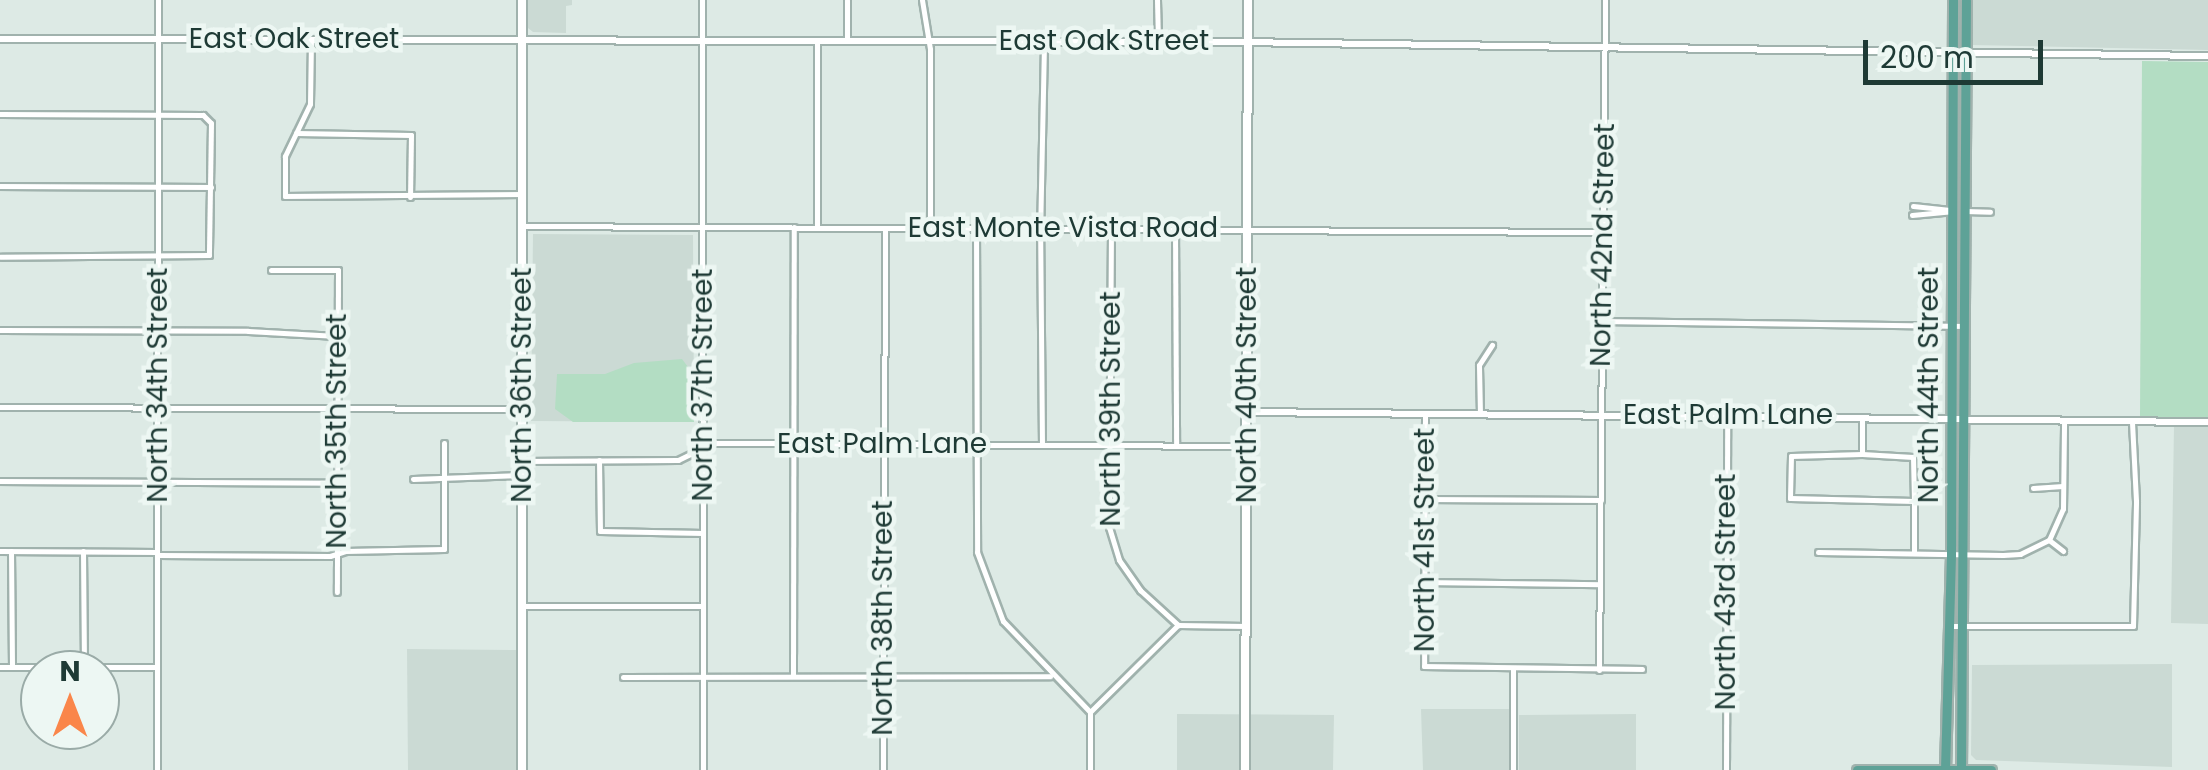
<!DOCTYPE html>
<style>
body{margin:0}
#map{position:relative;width:2208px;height:770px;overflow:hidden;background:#ddeae5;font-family:Poppins,sans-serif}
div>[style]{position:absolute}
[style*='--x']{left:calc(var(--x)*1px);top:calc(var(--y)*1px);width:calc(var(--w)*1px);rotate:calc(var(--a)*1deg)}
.built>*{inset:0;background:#cbdad4}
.green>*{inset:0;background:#b3ddc3}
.roads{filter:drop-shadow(2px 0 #a0b2ad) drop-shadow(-2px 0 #a0b2ad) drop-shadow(0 2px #a0b2ad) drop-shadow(0 -2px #a0b2ad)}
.minor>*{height:5px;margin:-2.5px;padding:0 2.5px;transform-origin:2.5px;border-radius:2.5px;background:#fff}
.tertiary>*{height:6px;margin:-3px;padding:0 3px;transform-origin:3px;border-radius:3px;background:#fff}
.secondary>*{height:8px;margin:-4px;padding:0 4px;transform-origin:4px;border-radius:4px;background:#fff}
.primary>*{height:9px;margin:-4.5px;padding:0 4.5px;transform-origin:4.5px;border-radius:4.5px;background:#5ea297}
span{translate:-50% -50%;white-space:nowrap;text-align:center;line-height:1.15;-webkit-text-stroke:9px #edf7f3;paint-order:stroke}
.street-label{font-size:28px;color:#1e3a35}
.north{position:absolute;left:20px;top:650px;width:100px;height:100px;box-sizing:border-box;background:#edf7f3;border:2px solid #9aaba7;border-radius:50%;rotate:0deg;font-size:28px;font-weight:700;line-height:40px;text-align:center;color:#1e3a35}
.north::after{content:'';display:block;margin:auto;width:35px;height:45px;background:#fa864a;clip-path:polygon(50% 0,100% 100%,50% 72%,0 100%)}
.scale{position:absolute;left:1863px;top:40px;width:180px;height:45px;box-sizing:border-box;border:5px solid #1e3a35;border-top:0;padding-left:12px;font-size:30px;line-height:35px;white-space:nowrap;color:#1e3a35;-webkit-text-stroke:8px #edf7f3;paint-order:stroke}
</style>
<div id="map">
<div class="built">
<i style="clip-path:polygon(528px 0,572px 0,572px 5px,566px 6px,566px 33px,533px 32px,528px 28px)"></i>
<i style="clip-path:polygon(1971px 0,2208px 0,2208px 50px,1971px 45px)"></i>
<i style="clip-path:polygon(533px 234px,693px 235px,694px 422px,531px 421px)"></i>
<i style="clip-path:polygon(2174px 425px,2208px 426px,2208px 624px,2171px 623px)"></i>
<i style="clip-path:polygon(407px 649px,522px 650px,522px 770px,408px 770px)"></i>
<i style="clip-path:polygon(2172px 664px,2172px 767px,1976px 760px,1971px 755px,1972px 665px)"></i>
<i style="clip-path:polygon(1421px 709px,1513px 709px,1513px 770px,1423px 770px)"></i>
<i style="clip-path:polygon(1177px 714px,1334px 715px,1333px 770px,1177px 770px)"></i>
<i style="clip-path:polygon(1636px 714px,1636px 770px,1519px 770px,1519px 715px)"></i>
</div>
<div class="green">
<i style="clip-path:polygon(2142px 61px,2208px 62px,2208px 418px,2140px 417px)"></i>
<i style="clip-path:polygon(682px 359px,694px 375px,694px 422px,573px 422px,555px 409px,557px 374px,605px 374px,634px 363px)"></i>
</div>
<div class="roads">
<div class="minor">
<i style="--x:702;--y:0;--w:770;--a:89.93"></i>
<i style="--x:847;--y:0;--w:40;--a:90"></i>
<i style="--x:922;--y:0;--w:50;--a:80.7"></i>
<i style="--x:930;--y:49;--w:178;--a:90"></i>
<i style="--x:1157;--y:0;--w:42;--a:88.6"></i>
<i style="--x:311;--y:40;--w:64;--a:90.9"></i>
<i style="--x:310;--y:104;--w:58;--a:115.7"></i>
<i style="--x:285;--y:156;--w:40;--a:90"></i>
<i style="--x:285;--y:196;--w:236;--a:-0.5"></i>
<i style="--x:0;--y:114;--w:203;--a:0.3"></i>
<i style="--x:203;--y:115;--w:11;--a:45"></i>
<i style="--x:211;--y:123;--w:132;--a:90.9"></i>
<i style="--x:209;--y:255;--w:209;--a:179.5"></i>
<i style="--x:296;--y:133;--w:115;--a:1"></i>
<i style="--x:411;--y:135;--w:62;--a:90.9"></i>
<i style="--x:0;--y:186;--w:211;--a:0.3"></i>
<i style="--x:1913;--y:206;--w:37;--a:6"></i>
<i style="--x:1965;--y:211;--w:25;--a:2"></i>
<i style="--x:1912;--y:215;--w:42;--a:-5.4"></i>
<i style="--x:522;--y:226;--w:1082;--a:0.32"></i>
<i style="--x:817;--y:227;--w:187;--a:-90"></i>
<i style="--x:976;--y:229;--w:323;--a:89.8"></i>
<i style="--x:977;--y:552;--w:74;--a:69.4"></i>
<i style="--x:1003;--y:621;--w:126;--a:46.3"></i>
<i style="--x:1090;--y:712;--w:58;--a:90"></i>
<i style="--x:1111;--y:229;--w:298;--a:90.4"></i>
<i style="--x:1109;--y:527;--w:34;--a:73"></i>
<i style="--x:1119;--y:560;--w:37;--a:55"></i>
<i style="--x:1140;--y:590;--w:52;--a:42.6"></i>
<i style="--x:1175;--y:229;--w:216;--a:89.7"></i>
<i style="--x:271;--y:270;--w:67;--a:0"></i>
<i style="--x:338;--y:270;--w:322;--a:90.2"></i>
<i style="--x:1602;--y:321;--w:362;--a:0.8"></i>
<i style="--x:0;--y:330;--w:248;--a:0.2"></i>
<i style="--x:248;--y:331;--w:89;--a:3.2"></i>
<i style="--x:0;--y:407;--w:521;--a:0.22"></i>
<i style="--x:1425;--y:413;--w:253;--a:90.2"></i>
<i style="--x:1424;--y:666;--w:218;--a:0.8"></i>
<i style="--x:1480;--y:414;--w:49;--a:-91.2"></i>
<i style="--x:1479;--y:365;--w:24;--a:-57"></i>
<i style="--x:1862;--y:418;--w:36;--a:90"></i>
<i style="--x:1862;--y:454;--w:71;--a:178.4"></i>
<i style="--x:1791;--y:456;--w:42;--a:91.4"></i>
<i style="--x:1790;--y:498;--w:124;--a:1.4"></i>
<i style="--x:1914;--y:501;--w:44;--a:-91.3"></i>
<i style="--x:1913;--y:457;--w:51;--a:-176.6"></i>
<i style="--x:1042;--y:445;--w:210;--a:-90.5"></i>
<i style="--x:1040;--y:235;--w:194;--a:-88.8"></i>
<i style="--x:599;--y:460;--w:71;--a:89.2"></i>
<i style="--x:600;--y:531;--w:103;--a:1.1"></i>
<i style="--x:522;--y:461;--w:156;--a:-0.4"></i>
<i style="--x:678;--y:460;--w:39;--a:-26"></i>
<i style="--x:713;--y:443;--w:532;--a:0.32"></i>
<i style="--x:413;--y:479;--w:108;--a:-2.1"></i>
<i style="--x:0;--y:481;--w:340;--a:0.3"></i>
<i style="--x:2033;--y:488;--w:30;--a:-4"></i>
<i style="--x:1425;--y:499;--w:176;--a:0.3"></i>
<i style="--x:2049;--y:540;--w:34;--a:-66"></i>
<i style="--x:2063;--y:509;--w:88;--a:-89.3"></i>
<i style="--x:0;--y:551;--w:157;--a:0.4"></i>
<i style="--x:11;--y:551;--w:116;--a:89.5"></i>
<i style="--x:83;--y:551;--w:116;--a:89.5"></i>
<i style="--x:1818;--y:552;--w:185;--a:0.9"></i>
<i style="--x:2003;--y:555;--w:17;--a:-3"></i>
<i style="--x:2020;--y:554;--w:32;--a:-26"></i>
<i style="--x:2049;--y:540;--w:18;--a:38"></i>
<i style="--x:1914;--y:553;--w:52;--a:-90"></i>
<i style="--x:158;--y:555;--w:172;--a:0.3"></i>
<i style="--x:330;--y:556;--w:16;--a:-18"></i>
<i style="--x:345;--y:551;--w:99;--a:-1.2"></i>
<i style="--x:444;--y:549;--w:106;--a:-90"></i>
<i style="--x:1424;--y:582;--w:176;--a:0.7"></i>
<i style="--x:521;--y:606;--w:182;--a:0"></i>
<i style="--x:1948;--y:626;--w:185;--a:0"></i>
<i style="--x:2133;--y:626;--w:125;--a:-88.6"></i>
<i style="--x:2136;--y:501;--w:80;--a:-92.9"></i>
<i style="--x:0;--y:667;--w:157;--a:0"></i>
<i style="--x:1513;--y:669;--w:101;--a:90"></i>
<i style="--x:1599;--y:670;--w:670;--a:-89.49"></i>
<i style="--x:793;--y:675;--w:448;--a:-89.9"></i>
<i style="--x:623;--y:677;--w:427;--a:-0.1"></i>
<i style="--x:1090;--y:712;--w:124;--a:-44.7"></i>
<i style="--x:1178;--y:625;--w:68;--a:0.8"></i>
<i style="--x:157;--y:770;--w:770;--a:-89.93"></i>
<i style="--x:883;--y:770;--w:542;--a:-89.79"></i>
<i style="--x:1726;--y:770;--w:352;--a:-89.8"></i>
</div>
<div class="tertiary">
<i style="--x:0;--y:39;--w:1238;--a:0.14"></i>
<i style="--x:1238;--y:42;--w:970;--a:0.83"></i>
<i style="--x:1248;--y:412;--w:960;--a:0.6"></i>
</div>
<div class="secondary">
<i style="--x:522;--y:770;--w:770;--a:-90"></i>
<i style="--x:1245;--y:770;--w:770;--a:-89.78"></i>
</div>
<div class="primary">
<i style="--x:1857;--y:770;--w:134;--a:0"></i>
<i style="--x:1945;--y:770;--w:215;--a:-88.4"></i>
<i style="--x:1951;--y:555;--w:555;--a:-89.79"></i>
<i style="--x:1961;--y:770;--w:770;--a:-89.63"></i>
</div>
</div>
<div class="street-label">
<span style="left:294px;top:39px">East Oak Street</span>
<span style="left:1104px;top:41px">East Oak Street</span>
<span style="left:1063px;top:228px">East Monte Vista Road</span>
<span style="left:1603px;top:245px;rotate:-89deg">North 42nd Street</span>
<span style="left:158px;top:385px;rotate:-90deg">North 34th Street</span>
<span style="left:522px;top:385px;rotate:-90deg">North 36th Street</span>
<span style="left:703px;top:385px;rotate:-90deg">North 37th Street</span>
<span style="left:1247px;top:385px;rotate:-90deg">North 40th Street</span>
<span style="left:1929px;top:385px;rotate:-90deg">North 44th Street</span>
<span style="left:1111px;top:409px;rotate:-90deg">North 39th Street</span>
<span style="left:1728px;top:415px">East Palm Lane</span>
<span style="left:337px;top:431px;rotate:-90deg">North 35th Street</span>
<span style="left:882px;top:444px">East Palm Lane</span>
<span style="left:1425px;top:540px;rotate:-90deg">North 41st Street</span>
<span style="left:1726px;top:592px;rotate:-90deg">North 43rd Street</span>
<span style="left:883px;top:618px;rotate:-90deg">North 38th Street</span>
</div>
<div class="north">N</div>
<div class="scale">200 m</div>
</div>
